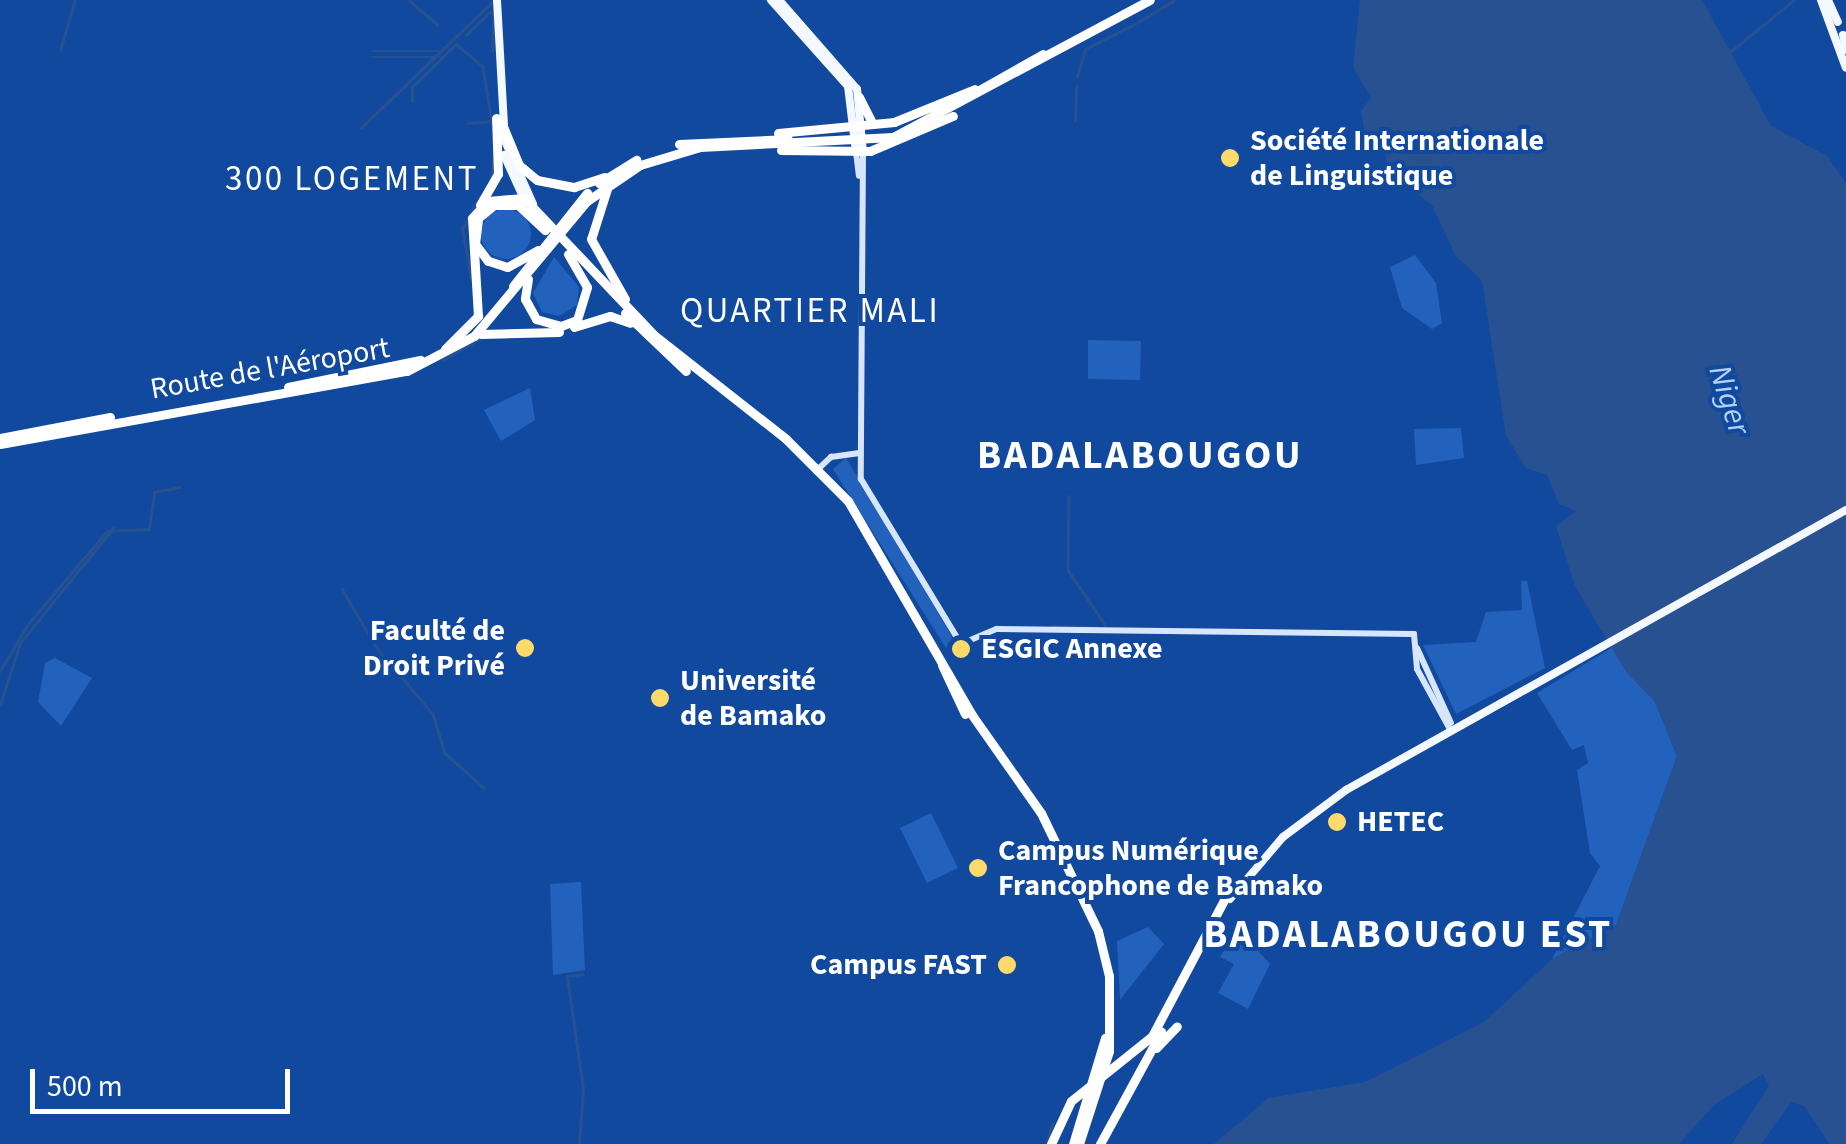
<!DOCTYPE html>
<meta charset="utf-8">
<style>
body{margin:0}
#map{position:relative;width:1846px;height:1144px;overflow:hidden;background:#11499e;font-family:"Source Sans 3",sans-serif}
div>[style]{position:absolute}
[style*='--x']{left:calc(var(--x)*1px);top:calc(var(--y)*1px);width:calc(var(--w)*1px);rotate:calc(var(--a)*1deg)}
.green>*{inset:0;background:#2362bc}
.round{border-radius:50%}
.water>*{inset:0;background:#285191}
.stream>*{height:2.5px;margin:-1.25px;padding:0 1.25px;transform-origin:1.25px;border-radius:1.25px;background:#285191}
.secondary>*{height:6px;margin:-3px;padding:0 3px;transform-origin:3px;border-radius:3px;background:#d7e6fe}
.primary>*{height:8px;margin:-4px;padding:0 4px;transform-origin:4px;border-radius:4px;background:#f4f8ff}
.highway>*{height:9px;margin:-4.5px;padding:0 4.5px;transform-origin:4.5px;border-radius:4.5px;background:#fff}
.dots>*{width:28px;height:28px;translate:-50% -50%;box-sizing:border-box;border:5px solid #11499e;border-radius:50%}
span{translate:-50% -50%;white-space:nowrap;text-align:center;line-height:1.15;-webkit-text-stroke:8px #11499e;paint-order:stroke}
.poi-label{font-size:30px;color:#fff;font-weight:700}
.left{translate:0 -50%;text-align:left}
.right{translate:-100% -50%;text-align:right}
.street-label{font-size:30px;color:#fff}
.water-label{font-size:32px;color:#b3d1fb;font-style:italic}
.quarter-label{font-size:35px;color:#fff;letter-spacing:2.5px}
.district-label{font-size:40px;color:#fff;font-weight:700;letter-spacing:2.5px}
.scale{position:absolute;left:30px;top:1069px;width:260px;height:45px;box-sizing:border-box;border:5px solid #fff;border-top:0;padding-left:12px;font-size:30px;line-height:35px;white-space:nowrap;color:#fff;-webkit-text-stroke:8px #11499e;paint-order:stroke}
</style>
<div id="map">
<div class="green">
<i class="round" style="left:481px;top:209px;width:50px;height:50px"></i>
<i style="clip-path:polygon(1415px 255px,1436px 283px,1442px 323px,1432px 329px,1402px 308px,1390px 267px)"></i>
<i style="clip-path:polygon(554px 257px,579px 287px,577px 305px,559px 316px,542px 312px,533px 293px)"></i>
<i style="clip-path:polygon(1088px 340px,1141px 341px,1140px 380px,1088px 379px)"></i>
<i style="clip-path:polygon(530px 388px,535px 420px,501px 441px,484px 410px)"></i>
<i style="clip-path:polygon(1461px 428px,1464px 458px,1416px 465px,1414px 429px)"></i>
<i style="clip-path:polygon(846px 458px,955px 642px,946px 648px,833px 469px)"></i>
<i style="clip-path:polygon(1521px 581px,1527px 581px,1545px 668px,1456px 714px,1423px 645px,1476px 642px,1486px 612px,1522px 610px)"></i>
<i style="clip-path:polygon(1613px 647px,1655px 702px,1677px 756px,1616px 925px,1552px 959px,1600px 866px,1590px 853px,1577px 770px,1588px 763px,1584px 745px,1572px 750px,1537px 693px)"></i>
<i style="clip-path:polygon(55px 658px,92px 678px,61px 726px,38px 702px,45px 663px)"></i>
<i style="clip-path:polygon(931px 813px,958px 868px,927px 883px,900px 828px)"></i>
<i style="clip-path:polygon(581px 882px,585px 970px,553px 975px,550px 884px)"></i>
<i style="clip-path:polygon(1148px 927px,1164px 944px,1120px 1000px,1117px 941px)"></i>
<i style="clip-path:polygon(1238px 929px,1270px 964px,1248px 1009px,1218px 993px,1234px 964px,1220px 957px)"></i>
</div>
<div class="water">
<i style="clip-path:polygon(1360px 0,1702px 0,1771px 126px,1827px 156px,1846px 183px,1846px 1144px,1830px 1144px,1804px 1106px,1791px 1102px,1761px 1144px,1732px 1144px,1769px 1085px,1763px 1074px,1714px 1105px,1679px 1144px,1214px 1144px,1269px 1098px,1365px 1082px,1484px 1022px,1552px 959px,1616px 925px,1677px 756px,1655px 702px,1626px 672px,1575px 586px,1556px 526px,1576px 511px,1559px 504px,1547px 475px,1526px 468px,1506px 436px,1482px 281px,1455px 255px,1432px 205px,1388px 172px,1384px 148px,1365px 139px,1361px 111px,1371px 98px,1353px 67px)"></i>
</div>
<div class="stream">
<i style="--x:409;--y:0;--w:38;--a:41"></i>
<i style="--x:1138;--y:22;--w:41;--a:-31"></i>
<i style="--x:466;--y:35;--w:33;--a:-44"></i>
<i style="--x:60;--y:50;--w:52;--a:-73.3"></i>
<i style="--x:372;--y:51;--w:68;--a:0"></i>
<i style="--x:492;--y:51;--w:50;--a:-87.7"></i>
<i style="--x:1725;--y:56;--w:89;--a:-39.1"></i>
<i style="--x:372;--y:57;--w:63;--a:0"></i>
<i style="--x:1077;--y:77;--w:29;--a:-74"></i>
<i style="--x:1085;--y:49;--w:56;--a:-26.6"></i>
<i style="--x:412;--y:101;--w:14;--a:-90"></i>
<i style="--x:412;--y:87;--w:62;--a:-44.3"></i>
<i style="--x:456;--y:44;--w:35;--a:40"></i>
<i style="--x:483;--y:67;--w:57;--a:80.9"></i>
<i style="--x:1075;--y:121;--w:35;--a:-88"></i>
<i style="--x:468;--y:123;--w:23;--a:-5"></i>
<i style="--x:361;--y:128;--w:183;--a:-43.9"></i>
<i style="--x:491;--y:178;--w:17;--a:-83"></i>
<i style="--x:471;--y:278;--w:50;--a:-100.4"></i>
<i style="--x:462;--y:229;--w:37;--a:-61"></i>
<i style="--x:443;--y:360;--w:44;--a:-30.1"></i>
<i style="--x:1069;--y:496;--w:74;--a:90.8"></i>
<i style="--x:1068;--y:570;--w:68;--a:55.8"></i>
<i style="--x:342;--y:589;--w:69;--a:59.3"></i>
<i style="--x:377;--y:648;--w:87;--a:49.7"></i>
<i style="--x:433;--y:714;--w:41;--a:72.9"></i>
<i style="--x:445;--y:753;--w:52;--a:41.9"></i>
<i style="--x:1053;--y:626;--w:42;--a:1.4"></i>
<i style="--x:0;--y:671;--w:55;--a:-59.2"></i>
<i style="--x:28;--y:624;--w:122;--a:-49.7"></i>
<i style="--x:107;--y:531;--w:42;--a:-2.7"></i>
<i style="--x:149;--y:529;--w:37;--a:-82"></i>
<i style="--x:154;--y:492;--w:26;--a:-11"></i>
<i style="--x:0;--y:705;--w:65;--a:-72.1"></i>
<i style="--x:20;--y:643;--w:148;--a:-51"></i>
<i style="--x:579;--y:1144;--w:55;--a:-85.8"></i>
<i style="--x:583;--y:1089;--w:114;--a:-98.1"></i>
<i style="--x:567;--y:976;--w:16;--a:-7"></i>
<i style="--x:1046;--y:1144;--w:21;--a:-73"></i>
</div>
<div class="secondary">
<i style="--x:856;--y:152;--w:24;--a:83"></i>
<i style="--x:863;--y:152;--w:327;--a:90.4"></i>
<i style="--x:861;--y:479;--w:193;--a:58.8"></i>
<i style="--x:961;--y:644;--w:39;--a:-23"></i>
<i style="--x:997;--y:629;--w:417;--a:0.7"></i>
<i style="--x:1414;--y:634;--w:35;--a:85"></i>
<i style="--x:1417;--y:669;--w:71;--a:61.3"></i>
<i style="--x:816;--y:471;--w:21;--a:-43"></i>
<i style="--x:831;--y:457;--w:27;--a:-8"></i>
<i style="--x:1417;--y:648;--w:82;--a:65.6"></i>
</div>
<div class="primary">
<i style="--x:497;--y:0;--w:141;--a:86.8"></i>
<i style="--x:505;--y:141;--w:69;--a:66"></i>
<i style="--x:771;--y:0;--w:115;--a:48.2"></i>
<i style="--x:848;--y:86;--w:66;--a:83.1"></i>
<i style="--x:779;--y:0;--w:118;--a:48.8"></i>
<i style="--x:857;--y:89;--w:63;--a:84.6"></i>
<i style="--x:1821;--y:0;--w:72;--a:69.8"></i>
<i style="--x:1828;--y:0;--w:24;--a:66"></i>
<i style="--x:1843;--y:35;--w:15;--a:79"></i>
<i style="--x:504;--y:155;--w:51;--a:65.5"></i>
<i style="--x:1230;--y:899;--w:82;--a:-49.5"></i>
<i style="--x:1283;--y:837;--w:79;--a:-36.7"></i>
<i style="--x:1346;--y:790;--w:573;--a:-29.25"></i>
</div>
<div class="highway">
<i style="--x:974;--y:93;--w:79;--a:-29.5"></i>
<i style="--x:859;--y:97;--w:28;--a:63"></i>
<i style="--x:502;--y:124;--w:44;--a:67.5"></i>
<i style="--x:519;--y:165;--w:23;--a:40"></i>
<i style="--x:537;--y:180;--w:38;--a:11"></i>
<i style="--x:574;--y:187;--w:32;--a:-18"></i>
<i style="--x:778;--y:133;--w:117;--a:-5.4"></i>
<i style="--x:894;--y:122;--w:87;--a:-22.2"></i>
<i style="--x:679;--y:144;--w:109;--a:-2.6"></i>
<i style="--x:781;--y:150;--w:89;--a:0.6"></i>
<i style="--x:870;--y:151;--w:90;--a:-22.9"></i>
<i style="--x:599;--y:183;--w:44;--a:-31.9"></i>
<i style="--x:607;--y:189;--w:52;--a:107.7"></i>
<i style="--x:591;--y:239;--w:69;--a:60.5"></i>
<i style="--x:480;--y:205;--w:36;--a:-60"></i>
<i style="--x:498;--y:174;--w:56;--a:-92"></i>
<i style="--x:538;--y:250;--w:35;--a:151"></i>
<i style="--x:507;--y:267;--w:20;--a:-162"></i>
<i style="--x:488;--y:261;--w:21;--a:-127"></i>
<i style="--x:475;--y:244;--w:26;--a:-83"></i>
<i style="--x:478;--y:218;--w:21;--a:-39"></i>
<i style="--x:494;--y:205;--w:24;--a:0"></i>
<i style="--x:518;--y:205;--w:37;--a:43"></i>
<i style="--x:528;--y:279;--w:20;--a:99"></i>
<i style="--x:525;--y:299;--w:23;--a:61"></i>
<i style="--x:536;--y:319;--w:26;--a:16"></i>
<i style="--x:561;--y:326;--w:17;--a:-21"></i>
<i style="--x:577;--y:320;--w:34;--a:-73"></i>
<i style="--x:587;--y:287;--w:38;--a:-120"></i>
<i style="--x:513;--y:286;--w:119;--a:-51.5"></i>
<i style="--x:625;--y:313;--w:84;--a:43.6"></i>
<i style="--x:574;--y:327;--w:38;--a:-17"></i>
<i style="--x:610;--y:316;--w:21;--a:19"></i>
<i style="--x:481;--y:334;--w:78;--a:-1.5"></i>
<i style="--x:445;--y:349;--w:47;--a:-45"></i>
<i style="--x:478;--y:316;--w:98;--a:-93.5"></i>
<i style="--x:472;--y:218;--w:23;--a:-47"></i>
<i style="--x:488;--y:201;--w:36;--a:-5"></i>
<i style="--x:524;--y:198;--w:189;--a:46.5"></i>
<i style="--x:654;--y:335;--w:168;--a:38.2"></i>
<i style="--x:786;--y:439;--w:88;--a:45"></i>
<i style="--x:848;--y:501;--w:247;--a:59.9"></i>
<i style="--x:972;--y:715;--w:120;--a:54.9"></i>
<i style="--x:1041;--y:813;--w:131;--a:64.2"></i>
<i style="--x:1098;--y:931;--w:46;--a:76.3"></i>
<i style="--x:1109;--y:976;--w:75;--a:90"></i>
<i style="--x:1109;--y:1051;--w:98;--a:107.9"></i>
<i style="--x:288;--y:387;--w:135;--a:-11.6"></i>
<i style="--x:0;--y:438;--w:112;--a:-10.8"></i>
<i style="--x:0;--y:444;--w:413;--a:-10.2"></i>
<i style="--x:407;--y:371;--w:76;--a:-27.6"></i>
<i style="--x:474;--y:336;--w:176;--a:-50.1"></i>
<i style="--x:587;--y:201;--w:64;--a:-34.2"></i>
<i style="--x:640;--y:165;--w:63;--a:-16.7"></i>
<i style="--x:700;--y:147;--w:193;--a:-3"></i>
<i style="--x:893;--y:137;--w:291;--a:-28.1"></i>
<i style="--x:942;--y:665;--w:54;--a:64.9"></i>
<i style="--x:1156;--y:1048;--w:30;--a:-46"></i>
<i style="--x:1051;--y:1144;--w:47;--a:-65.1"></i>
<i style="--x:1071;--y:1101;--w:104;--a:-38.7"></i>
<i style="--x:1152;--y:1036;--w:158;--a:-62.1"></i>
<i style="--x:1073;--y:1144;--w:111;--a:-73.2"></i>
<i style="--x:1100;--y:1144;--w:128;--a:-61.4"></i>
</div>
<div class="dots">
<i style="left:1230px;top:158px;background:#ffda6a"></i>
<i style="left:525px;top:648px;background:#ffda6a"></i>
<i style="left:961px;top:649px;background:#ffda6a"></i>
<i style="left:660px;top:698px;background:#ffda6a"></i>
<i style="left:1337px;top:822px;background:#ffda6a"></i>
<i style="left:978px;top:868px;background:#ffda6a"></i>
<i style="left:1007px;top:965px;background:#ffda6a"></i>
</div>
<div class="poi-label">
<span class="left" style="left:1250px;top:158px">Société Internationale<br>de Linguistique</span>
<span class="right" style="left:505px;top:648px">Faculté de<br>Droit Privé</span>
<span class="left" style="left:981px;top:649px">ESGIC Annexe</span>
<span class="left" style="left:680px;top:698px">Université<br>de Bamako</span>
<span class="left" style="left:1357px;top:822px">HETEC</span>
<span class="left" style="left:998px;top:868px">Campus Numérique<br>Francophone de Bamako</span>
<span class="right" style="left:987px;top:965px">Campus FAST</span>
</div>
<div class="street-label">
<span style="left:270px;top:369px;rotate:-10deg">Route de l'Aéroport</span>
</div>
<div class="water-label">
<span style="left:1729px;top:400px;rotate:72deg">Niger</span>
</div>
<div class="quarter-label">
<span style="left:352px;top:179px">300 LOGEMENT</span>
<span style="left:810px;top:311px">QUARTIER MALI</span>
</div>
<div class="district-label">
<span style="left:1140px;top:456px">BADALABOUGOU</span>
<span style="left:1408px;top:935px">BADALABOUGOU EST</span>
</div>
<div class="scale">500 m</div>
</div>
